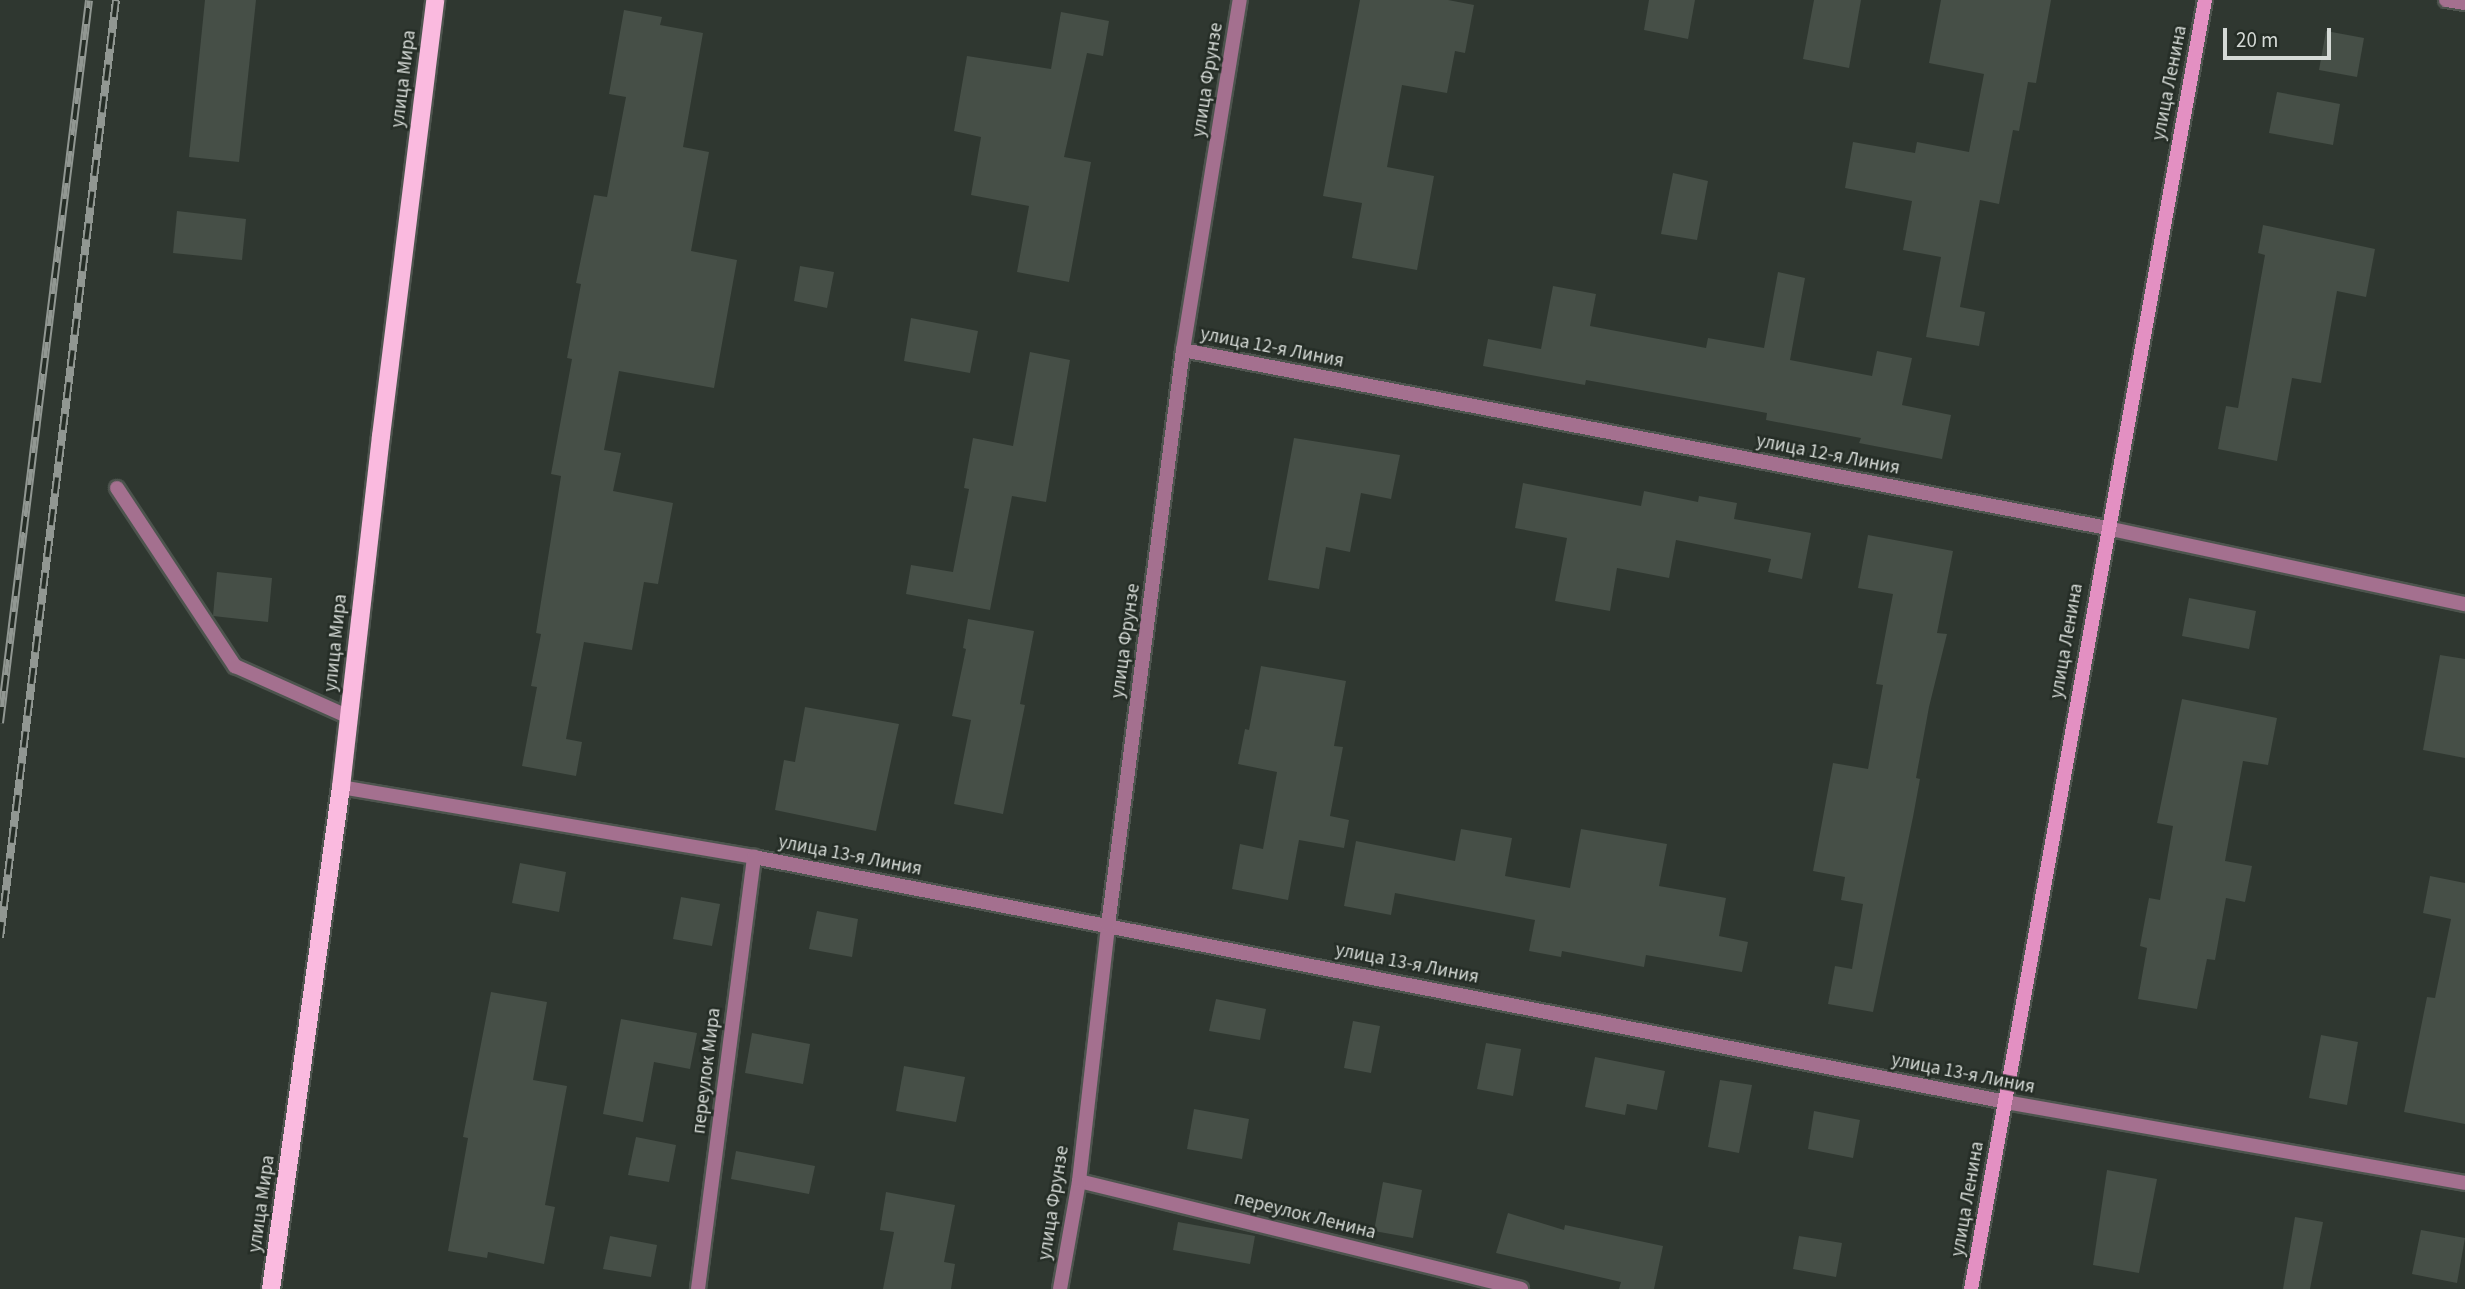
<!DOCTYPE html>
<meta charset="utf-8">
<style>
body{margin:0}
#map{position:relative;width:2465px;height:1289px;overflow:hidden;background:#2f3730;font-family:"Source Sans 3",sans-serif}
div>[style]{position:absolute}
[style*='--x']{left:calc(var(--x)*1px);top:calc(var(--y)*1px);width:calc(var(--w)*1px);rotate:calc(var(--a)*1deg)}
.building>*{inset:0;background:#464f47}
.roads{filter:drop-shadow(2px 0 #4d544e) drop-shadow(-2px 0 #4d544e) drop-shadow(0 2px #4d544e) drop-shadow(0 -2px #4d544e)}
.service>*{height:14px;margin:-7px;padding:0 7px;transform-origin:7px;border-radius:7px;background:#a4708f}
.minor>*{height:14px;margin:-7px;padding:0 7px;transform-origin:7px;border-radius:7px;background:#a4708f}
.secondary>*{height:14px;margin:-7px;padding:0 7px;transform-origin:7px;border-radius:7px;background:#e390c2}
.primary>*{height:18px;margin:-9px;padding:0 9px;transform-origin:9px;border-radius:9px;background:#fabadf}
.rail>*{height:8px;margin-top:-4px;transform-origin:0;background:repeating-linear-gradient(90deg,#252d26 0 16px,#919792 0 32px);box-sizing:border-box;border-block:2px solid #919792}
span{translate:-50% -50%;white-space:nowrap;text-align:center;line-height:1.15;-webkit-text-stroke:5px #252d26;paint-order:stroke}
.street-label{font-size:19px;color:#d5dad6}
.scale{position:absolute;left:2223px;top:28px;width:108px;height:32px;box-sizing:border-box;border:4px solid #d5dad6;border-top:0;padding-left:9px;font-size:21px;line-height:24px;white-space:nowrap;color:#d5dad6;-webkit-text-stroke:5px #252d26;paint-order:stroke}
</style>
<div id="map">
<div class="building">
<i style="clip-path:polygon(205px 0,256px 0,239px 162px,189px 157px)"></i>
<i style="clip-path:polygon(1360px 0,1448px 0,1474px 5px,1465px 53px,1455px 51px,1447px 93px,1402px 85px,1387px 167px,1434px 176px,1417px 270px,1352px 258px,1362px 203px,1323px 196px)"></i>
<i style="clip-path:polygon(1649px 0,1695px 0,1688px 39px,1644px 30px)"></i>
<i style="clip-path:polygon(1814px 0,1861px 0,1849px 68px,1803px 59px)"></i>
<i style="clip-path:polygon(1941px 0,2051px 0,2036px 83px,2028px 82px,2019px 131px,2013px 130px,1999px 204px,1980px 200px,1960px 307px,1985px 312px,1979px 346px,1926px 337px,1941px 257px,1903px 250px,1912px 201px,1845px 188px,1853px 142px,1915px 153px,1917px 142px,1969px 152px,1984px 74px,1929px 63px)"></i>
<i style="clip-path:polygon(624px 10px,662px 17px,660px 25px,703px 33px,683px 147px,709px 152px,691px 251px,737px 260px,714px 388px,619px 371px,604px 450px,621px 453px,613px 491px,673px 503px,658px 584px,644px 582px,632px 650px,584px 642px,566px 739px,582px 742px,576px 776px,522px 766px,537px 687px,531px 686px,541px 634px,536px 633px,561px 476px,551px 474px,572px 359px,567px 358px,581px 284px,576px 283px,594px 195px,607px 197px,626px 97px,609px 94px)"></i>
<i style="clip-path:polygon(1061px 12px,1109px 21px,1103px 56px,1087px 53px,1064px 157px,1091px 162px,1069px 282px,1017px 272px,1029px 206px,971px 195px,981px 137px,954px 131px,967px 56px,1051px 69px)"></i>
<i style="clip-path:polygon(2326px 31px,2364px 38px,2357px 77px,2319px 70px)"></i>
<i style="clip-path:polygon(2277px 92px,2340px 104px,2333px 145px,2269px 133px)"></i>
<i style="clip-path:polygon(1673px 173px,1708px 181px,1697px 240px,1661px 234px)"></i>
<i style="clip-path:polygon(177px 211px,246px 219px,242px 260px,173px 253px)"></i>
<i style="clip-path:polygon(2263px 225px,2375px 249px,2366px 297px,2337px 291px,2321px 383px,2292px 378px,2277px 461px,2218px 449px,2226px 406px,2238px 408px,2265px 255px,2258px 253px)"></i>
<i style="clip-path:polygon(800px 266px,834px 272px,827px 308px,794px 301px)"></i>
<i style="clip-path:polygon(1778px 272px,1805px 278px,1790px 360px,1872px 376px,1877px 351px,1912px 358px,1902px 405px,1951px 415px,1942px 459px,1859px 443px,1861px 438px,1766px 420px,1767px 413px,1586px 380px,1585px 385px,1483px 366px,1488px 339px,1541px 349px,1553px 286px,1596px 294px,1590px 326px,1706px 348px,1708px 338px,1764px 348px)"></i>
<i style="clip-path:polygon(911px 318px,978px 331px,970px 373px,904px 361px)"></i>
<i style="clip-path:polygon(1030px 352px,1070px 360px,1046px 502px,1012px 496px,990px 610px,906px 594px,911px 565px,953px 572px,969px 489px,964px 488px,973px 438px,1013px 446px)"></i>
<i style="clip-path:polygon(1294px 438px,1400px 455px,1391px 499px,1361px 493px,1350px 552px,1326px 547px,1319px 589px,1268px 580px)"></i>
<i style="clip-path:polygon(1523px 483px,1641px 506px,1644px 491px,1698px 502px,1699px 496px,1737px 503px,1734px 519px,1811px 533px,1802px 579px,1768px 572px,1771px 559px,1676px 540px,1669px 578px,1617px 568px,1610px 611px,1555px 601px,1567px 538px,1515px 528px)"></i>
<i style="clip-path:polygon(1868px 535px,1953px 551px,1937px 633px,1947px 634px,1929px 707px,1916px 778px,1920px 779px,1913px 817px,1873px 1012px,1828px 1004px,1835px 966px,1852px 969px,1863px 904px,1841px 900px,1845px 877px,1813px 871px,1833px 763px,1868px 769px,1883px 685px,1876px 684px,1893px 594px,1858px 588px)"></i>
<i style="clip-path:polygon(217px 572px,272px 578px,268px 622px,213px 616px)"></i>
<i style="clip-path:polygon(2189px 598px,2256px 611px,2249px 649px,2182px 636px)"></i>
<i style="clip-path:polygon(968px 619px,1034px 631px,1020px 704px,1025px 705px,1003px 814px,954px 804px,971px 720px,952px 716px,966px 649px,963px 648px)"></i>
<i style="clip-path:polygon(2440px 655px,2465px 659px,2465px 758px,2423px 750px)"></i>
<i style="clip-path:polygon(1261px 666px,1346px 681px,1334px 746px,1343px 747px,1330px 816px,1349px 820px,1344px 848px,1299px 840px,1288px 900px,1232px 889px,1240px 844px,1263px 849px,1277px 772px,1238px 764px,1245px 729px,1249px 730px)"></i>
<i style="clip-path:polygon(2182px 699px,2277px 718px,2268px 765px,2243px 761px,2225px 861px,2252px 866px,2245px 902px,2226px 898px,2215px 960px,2207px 959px,2197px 1009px,2138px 999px,2147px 948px,2140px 946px,2149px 898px,2160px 900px,2173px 826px,2157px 823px)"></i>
<i style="clip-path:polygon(805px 707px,899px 724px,876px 831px,775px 810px,784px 760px,795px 762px)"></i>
<i style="clip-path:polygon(1461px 829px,1512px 838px,1505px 876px,1570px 888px,1581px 829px,1667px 844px,1659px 886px,1726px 898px,1719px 936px,1748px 942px,1742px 972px,1646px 955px,1644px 967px,1562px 951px,1561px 957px,1529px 951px,1535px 920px,1395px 893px,1391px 915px,1344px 906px,1356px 841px,1455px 861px)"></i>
<i style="clip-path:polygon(520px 863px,566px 872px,559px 912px,512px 903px)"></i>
<i style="clip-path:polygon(2430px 876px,2465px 883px,2465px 1124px,2404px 1112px,2427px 997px,2435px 998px,2451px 919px,2423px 913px)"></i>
<i style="clip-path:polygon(681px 897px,720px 904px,712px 946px,673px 939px)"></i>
<i style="clip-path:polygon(817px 911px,858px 919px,852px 957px,809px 949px)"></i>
<i style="clip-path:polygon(491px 992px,547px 1002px,533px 1080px,567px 1086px,545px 1205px,555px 1207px,544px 1264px,488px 1252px,487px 1258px,448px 1251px,468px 1138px,463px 1137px)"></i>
<i style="clip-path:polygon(1216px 999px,1266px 1009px,1260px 1040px,1209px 1031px)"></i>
<i style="clip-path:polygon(621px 1019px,697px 1033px,690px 1069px,654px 1062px,643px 1122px,603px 1114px)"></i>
<i style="clip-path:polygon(1353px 1021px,1380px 1026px,1371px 1073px,1344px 1068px)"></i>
<i style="clip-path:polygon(752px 1033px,810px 1044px,803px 1084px,745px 1073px)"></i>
<i style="clip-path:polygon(2321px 1035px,2358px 1042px,2347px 1105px,2309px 1098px)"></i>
<i style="clip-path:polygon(1486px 1043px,1521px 1049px,1513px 1096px,1477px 1089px)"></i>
<i style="clip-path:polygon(1595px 1057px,1665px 1071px,1657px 1110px,1627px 1104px,1625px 1115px,1585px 1107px)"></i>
<i style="clip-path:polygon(904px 1066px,965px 1077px,956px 1122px,896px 1111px)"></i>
<i style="clip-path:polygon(1720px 1080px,1752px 1085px,1739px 1153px,1708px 1147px)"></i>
<i style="clip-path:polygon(1194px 1109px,1249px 1119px,1242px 1159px,1187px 1149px)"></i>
<i style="clip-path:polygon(1814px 1111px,1860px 1120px,1853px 1158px,1808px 1149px)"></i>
<i style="clip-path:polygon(636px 1137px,676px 1145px,669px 1182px,628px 1175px)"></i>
<i style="clip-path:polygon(736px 1151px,815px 1166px,809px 1194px,731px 1179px)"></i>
<i style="clip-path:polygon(2107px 1170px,2157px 1179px,2139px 1273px,2093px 1265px)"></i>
<i style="clip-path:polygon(1383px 1182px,1422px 1190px,1413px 1238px,1374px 1231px)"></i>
<i style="clip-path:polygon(886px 1192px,955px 1205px,944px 1262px,955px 1264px,951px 1289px,883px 1289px,894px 1232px,880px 1230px)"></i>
<i style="clip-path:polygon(1508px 1213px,1564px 1230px,1565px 1225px,1663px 1246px,1654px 1289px,1619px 1289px,1621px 1282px,1496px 1253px)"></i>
<i style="clip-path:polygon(2295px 1217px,2323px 1222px,2310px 1289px,2283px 1289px)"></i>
<i style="clip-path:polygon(1178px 1222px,1255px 1236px,1250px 1264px,1173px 1250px)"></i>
<i style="clip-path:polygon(2421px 1230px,2465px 1238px,2457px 1283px,2412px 1274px)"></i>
<i style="clip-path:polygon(610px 1236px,657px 1245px,651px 1277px,603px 1269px)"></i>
<i style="clip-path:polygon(1799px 1236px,1842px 1243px,1836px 1277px,1793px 1269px)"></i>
</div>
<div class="roads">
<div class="service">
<i style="--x:117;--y:488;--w:214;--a:56.5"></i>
<i style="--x:235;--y:666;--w:125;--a:24.1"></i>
</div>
<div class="minor">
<i style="--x:2446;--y:0;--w:19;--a:9"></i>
<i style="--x:1183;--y:350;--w:941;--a:10.9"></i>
<i style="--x:2107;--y:528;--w:366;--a:12"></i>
<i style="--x:341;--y:787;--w:419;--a:9.6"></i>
<i style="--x:754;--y:857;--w:1276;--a:11.07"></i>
<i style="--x:2006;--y:1102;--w:466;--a:10"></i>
<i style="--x:1079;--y:1181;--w:455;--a:13.7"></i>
<i style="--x:698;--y:1289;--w:436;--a:-82.6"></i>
<i style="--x:1060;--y:1289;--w:110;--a:-80"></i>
<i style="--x:1079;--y:1181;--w:258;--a:-83.5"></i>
<i style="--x:1108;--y:925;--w:580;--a:-82.57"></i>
<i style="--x:1183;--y:350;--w:355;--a:-80.8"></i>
</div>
<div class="secondary">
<i style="--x:1971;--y:1289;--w:1310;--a:-79.71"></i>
</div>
<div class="primary">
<i style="--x:271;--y:1289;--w:507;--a:-82.06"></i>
<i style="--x:341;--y:787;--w:353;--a:-83.5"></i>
<i style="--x:381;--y:436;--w:439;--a:-82.9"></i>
</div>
</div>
<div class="rail">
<i style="--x:0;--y:723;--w:728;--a:-82.98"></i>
<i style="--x:0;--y:938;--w:945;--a:-82.95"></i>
</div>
<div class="street-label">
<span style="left:404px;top:79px;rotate:-83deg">улица Мира</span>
<span style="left:1208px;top:80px;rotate:-81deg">улица Фрунзе</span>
<span style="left:2170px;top:83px;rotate:-79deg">улица Ленина</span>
<span style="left:1272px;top:348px;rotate:11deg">улица 12-я Линия</span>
<span style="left:1828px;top:455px;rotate:11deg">улица 12-я Линия</span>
<span style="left:1126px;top:641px;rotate:-82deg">улица Фрунзе</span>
<span style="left:2067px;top:641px;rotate:-80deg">улица Ленина</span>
<span style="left:336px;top:643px;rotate:-84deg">улица Мира</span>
<span style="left:850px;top:856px;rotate:11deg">улица 13-я Линия</span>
<span style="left:1407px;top:964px;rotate:11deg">улица 13-я Линия</span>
<span style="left:707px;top:1071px;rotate:-83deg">переулок Мира</span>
<span style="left:1963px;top:1074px;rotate:11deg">улица 13-я Линия</span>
<span style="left:1968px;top:1199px;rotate:-80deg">улица Ленина</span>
<span style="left:1054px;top:1203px;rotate:-81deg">улица Фрунзе</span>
<span style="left:262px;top:1204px;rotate:-82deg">улица Мира</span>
<span style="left:1305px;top:1216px;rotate:14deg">переулок Ленина</span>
</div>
<div class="scale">20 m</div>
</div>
